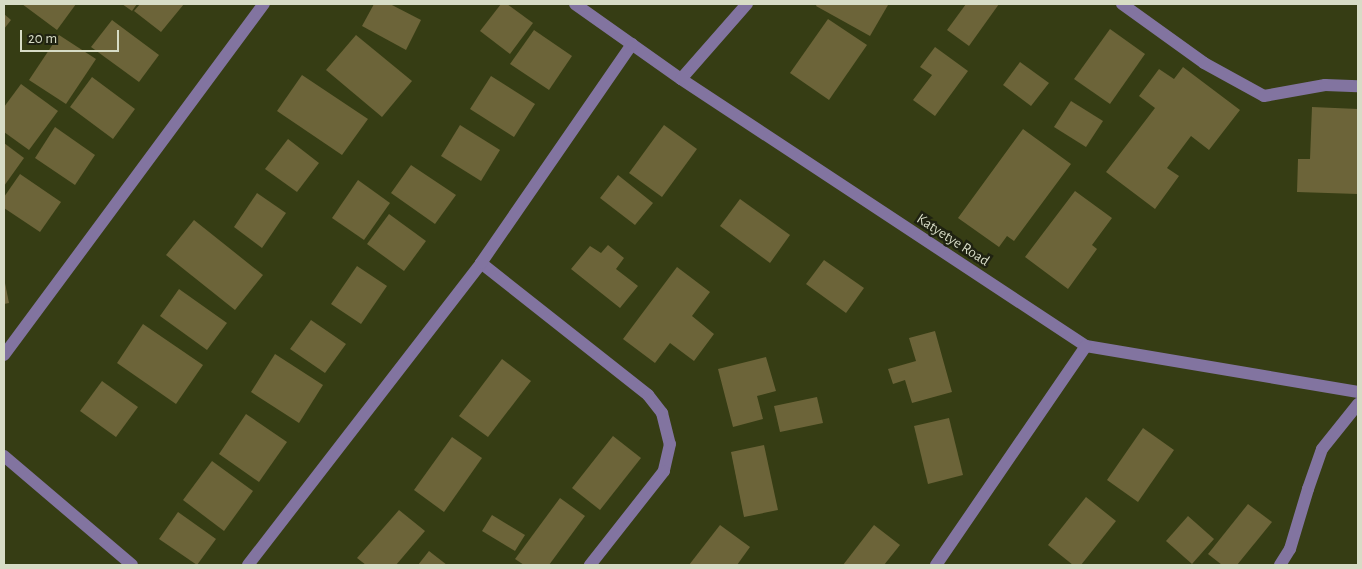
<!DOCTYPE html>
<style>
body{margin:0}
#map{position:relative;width:1362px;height:569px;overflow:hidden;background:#363d14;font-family:"Alegreya Sans",sans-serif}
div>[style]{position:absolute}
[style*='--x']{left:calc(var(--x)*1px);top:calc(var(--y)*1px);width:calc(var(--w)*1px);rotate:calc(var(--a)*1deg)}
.building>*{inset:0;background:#6c6439}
.minor>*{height:12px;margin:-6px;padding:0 6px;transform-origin:6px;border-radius:6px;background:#8274a0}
span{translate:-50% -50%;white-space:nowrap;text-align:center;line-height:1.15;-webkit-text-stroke:5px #1f2211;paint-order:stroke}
.street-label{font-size:15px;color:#d7dcc6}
.frame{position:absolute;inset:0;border:5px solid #d7dcc6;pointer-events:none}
.scale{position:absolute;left:20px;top:30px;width:99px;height:22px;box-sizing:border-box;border:2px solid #d7dcc6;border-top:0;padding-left:6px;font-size:15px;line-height:18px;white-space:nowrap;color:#d7dcc6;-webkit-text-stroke:4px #1f2211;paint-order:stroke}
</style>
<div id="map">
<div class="building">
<i style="clip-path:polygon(22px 4px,76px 4px,57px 30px)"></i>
<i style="clip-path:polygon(122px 4px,137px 4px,132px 11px)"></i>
<i style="clip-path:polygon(140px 4px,184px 4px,161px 32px,134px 11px)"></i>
<i style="clip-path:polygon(374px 4px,390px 4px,421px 20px,406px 50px,362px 26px)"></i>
<i style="clip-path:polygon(501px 4px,507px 4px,533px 23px,510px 54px,480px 31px)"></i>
<i style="clip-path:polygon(817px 4px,885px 4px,888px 5px,870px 36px,816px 6px)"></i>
<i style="clip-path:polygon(966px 4px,999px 4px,969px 46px,947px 30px)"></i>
<i style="clip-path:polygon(4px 14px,11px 20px,4px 29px)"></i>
<i style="clip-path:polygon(828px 19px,867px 45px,829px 100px,790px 73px)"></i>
<i style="clip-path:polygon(112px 20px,159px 55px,139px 82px,91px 47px)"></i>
<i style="clip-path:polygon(1110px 29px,1145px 54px,1110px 104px,1074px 79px)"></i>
<i style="clip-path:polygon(534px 30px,572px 56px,549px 90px,510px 64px)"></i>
<i style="clip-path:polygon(59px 35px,96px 59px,66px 104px,29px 80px)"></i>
<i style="clip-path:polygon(356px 35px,412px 81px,382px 117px,326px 70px)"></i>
<i style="clip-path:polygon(935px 47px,968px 71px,935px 116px,913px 100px,932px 75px,920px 67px)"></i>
<i style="clip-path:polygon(1020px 62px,1049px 83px,1031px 106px,1003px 85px)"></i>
<i style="clip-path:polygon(1183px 67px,1240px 110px,1209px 150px,1191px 136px,1167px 168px,1179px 176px,1155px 209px,1106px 172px,1155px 108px,1139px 96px,1159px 69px,1174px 79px)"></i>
<i style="clip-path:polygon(302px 75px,368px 119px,342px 155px,277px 111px)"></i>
<i style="clip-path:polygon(491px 76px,535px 104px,514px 137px,470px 109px)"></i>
<i style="clip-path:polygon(92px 77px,135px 109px,113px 139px,70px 107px)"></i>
<i style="clip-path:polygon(21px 84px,58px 111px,29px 150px,4px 132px,4px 107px)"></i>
<i style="clip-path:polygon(1071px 101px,1103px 121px,1086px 147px,1054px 127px)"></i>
<i style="clip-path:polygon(1312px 107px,1358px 109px,1358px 194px,1297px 192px,1298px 159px,1310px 159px)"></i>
<i style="clip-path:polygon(460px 125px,500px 150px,481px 181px,441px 156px)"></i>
<i style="clip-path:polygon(664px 125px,697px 149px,662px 197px,629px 173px)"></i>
<i style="clip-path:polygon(55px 127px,95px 155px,75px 185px,35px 158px)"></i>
<i style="clip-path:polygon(1023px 129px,1071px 164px,1014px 241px,1007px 236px,999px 247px,958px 218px)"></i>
<i style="clip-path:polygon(288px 139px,319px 163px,297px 192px,265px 169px)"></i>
<i style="clip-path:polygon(4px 143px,24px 158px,4px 186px)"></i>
<i style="clip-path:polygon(411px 165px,456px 195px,435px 224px,391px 193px)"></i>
<i style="clip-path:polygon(20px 174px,61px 202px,40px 232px,4px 208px,4px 197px)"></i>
<i style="clip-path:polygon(618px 175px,653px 203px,635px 225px,600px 198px)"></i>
<i style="clip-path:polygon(358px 180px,390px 203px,364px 240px,332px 218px)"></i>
<i style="clip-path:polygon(1075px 191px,1112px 218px,1092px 245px,1097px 249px,1068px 289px,1025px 257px)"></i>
<i style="clip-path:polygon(257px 193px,286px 213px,262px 248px,234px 227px)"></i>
<i style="clip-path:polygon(740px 199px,790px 235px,770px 263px,720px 226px)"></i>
<i style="clip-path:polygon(389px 214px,426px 241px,404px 271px,367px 244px)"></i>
<i style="clip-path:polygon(194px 220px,263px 275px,235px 310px,166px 255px)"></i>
<i style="clip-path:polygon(608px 245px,624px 258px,616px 269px,638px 286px,620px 308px,571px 269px,590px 246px,601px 253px)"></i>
<i style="clip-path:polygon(824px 260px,864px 288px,846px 313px,806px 284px)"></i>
<i style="clip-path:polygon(357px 266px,387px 286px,361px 324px,331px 304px)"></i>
<i style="clip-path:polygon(677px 267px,710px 292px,692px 316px,714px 334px,694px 361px,670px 343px,655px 363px,623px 339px)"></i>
<i style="clip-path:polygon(4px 278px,9px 303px,4px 304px)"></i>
<i style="clip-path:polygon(179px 289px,227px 323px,207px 350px,160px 316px)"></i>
<i style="clip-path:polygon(311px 320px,346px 344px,325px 373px,290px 349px)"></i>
<i style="clip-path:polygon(143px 324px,203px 365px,176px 404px,117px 363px)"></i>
<i style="clip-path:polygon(935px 331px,952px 392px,912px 403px,905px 380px,893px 384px,888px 369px,916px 361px,909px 338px)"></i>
<i style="clip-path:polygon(275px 354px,323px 385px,299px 423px,251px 392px)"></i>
<i style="clip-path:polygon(766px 357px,776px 391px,757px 396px,763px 419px,733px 427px,718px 369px)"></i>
<i style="clip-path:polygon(502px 359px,531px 381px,488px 437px,459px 416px)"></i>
<i style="clip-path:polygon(102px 381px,138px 407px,116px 437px,80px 411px)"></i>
<i style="clip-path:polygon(817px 397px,823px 423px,780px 432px,774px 406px)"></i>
<i style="clip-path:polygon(246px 414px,287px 442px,259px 482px,219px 454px)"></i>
<i style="clip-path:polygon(949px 418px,963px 475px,928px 484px,914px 426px)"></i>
<i style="clip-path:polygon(1143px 428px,1174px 450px,1138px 502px,1107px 480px)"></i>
<i style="clip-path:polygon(613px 436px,641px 458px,600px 510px,572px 488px)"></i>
<i style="clip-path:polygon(452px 437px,482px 458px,444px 512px,414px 490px)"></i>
<i style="clip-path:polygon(764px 445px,778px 510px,744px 517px,731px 452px)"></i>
<i style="clip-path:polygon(212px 461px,253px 491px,224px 531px,183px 500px)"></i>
<i style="clip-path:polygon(1086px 497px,1116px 521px,1081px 565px,1073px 565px,1048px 545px)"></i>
<i style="clip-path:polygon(560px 498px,585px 516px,549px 565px,524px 565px,515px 559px)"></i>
<i style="clip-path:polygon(1248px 504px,1272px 522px,1237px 565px,1222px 565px,1208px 554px)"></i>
<i style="clip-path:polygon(399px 510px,425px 531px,396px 565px,366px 565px,357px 558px)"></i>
<i style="clip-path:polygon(178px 512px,216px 539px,197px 565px,159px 539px)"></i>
<i style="clip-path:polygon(492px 515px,525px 535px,515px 551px,482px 531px)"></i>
<i style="clip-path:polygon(1188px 516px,1214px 539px,1192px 564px,1166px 541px)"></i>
<i style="clip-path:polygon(720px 525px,750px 547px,737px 565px,689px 565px)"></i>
<i style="clip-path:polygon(874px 525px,900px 545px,884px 565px,843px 565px)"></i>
<i style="clip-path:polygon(429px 551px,447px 565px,418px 565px)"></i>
</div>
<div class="minor">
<i style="--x:575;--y:4;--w:130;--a:35.3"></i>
<i style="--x:681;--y:79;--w:485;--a:33.4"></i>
<i style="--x:1086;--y:346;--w:276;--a:9.6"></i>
<i style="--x:1122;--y:4;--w:101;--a:35.7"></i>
<i style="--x:1204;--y:63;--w:68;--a:28.8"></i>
<i style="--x:1264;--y:96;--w:62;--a:-10.2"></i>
<i style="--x:1325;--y:85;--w:33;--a:2"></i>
<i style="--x:681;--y:79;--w:100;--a:-48.7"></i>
<i style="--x:481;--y:263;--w:213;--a:38.3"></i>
<i style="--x:648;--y:395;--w:23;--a:52"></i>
<i style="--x:662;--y:413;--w:32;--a:76"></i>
<i style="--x:670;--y:444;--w:28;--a:103"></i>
<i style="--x:664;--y:471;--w:120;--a:128.2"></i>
<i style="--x:4;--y:355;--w:437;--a:-53.5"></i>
<i style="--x:4;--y:456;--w:168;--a:40.4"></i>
<i style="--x:248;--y:565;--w:381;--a:-52.3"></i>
<i style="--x:481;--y:263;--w:266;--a:-55.4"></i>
<i style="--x:936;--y:565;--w:265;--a:-55.6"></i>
<i style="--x:1280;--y:565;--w:19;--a:-58"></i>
<i style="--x:1290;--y:549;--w:63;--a:-73.3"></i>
<i style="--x:1308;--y:489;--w:42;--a:-70.7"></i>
<i style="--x:1322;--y:449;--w:58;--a:-51.3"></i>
</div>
<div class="street-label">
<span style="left:953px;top:240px;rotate:33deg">Katyetye Road</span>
</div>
<div class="frame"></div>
<div class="scale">20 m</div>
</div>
